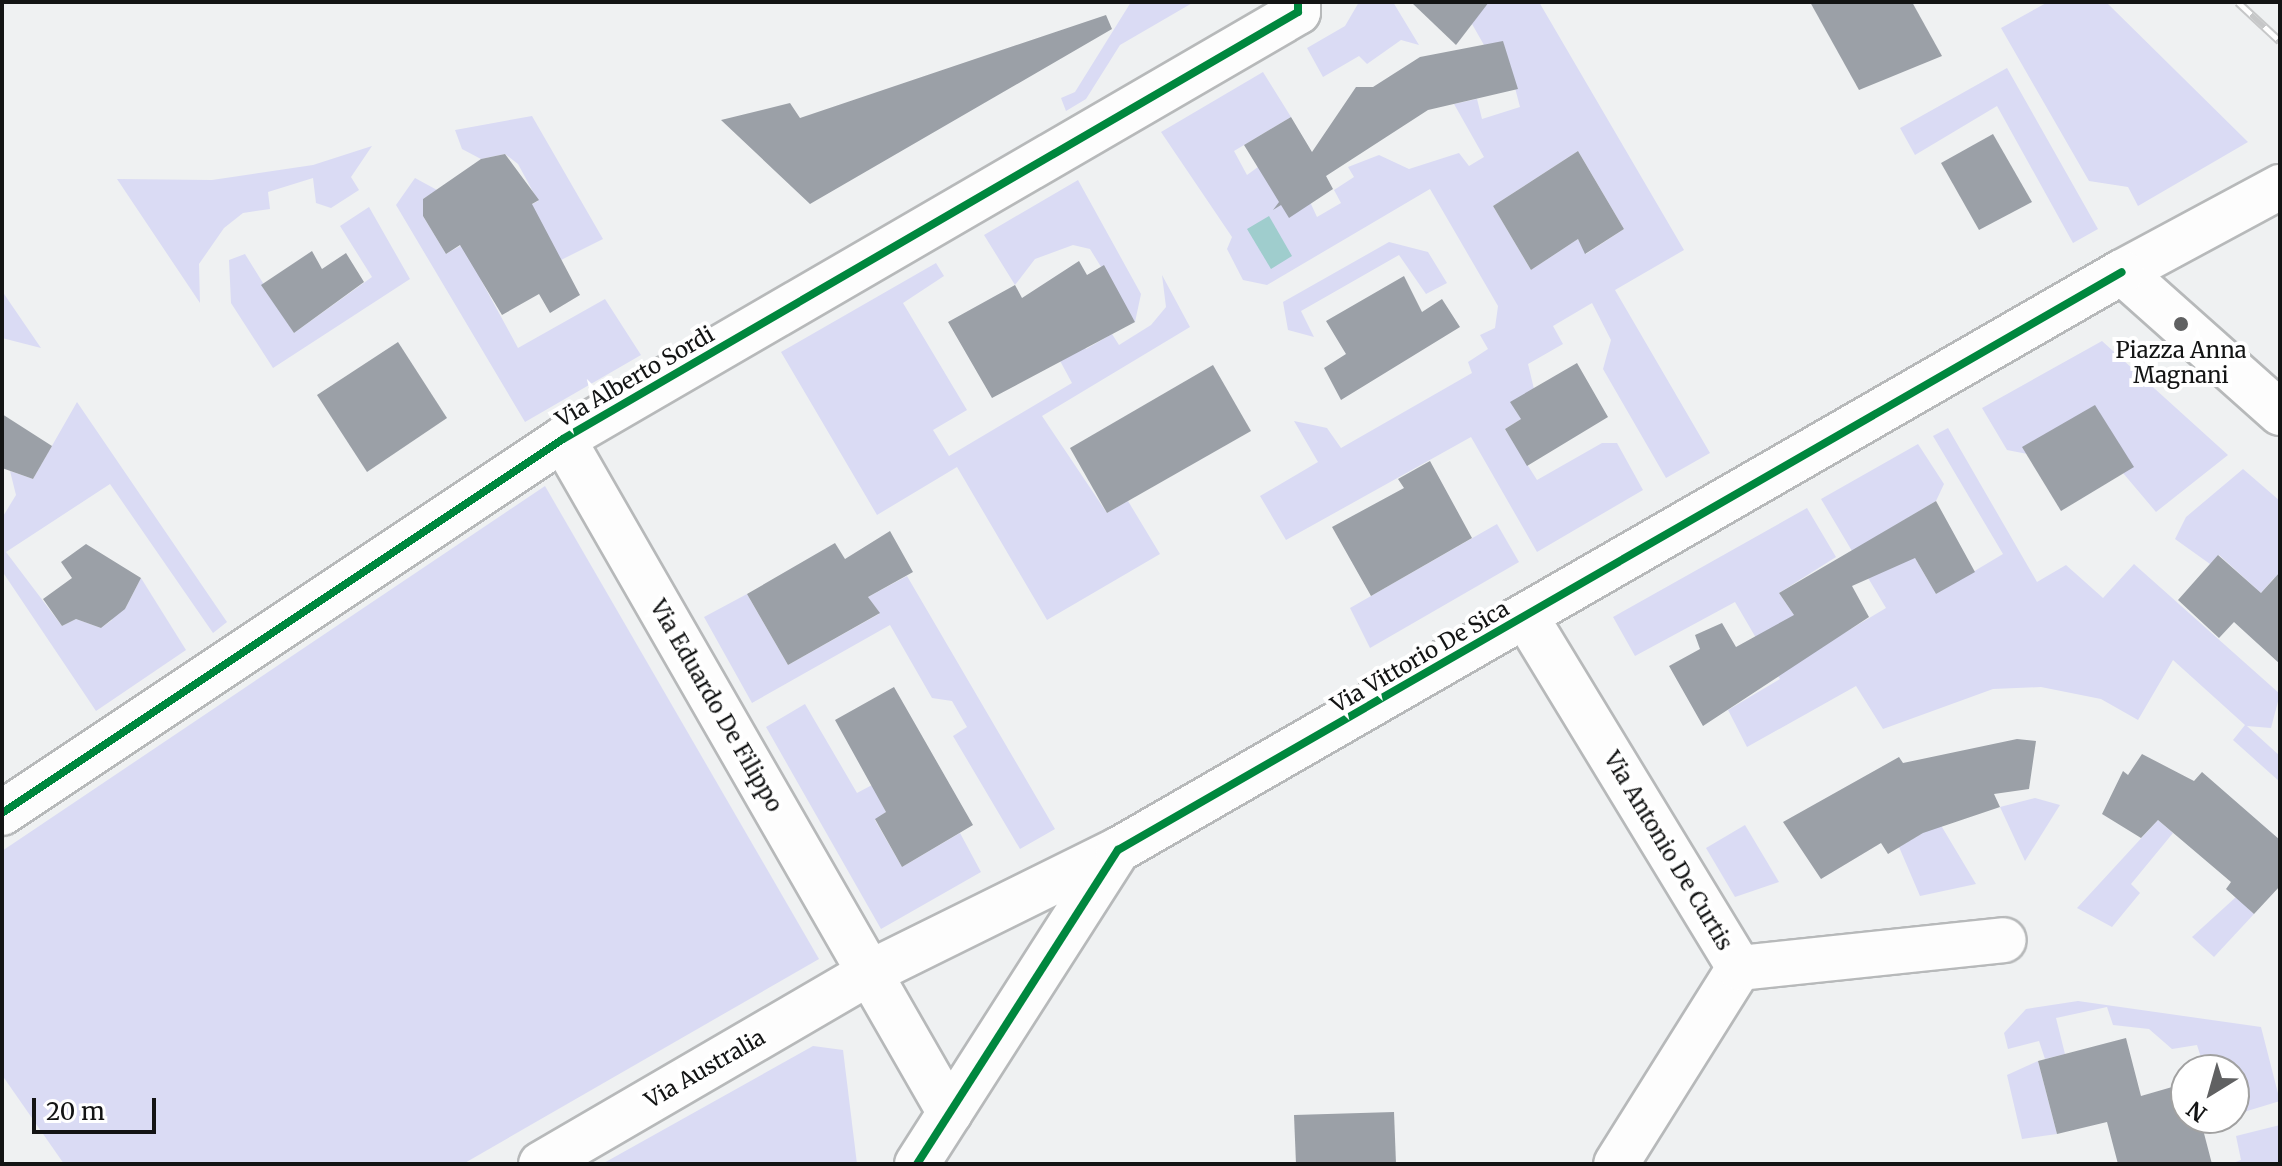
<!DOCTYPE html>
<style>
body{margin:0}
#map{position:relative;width:2282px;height:1166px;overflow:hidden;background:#eff1f2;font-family:Merriweather,serif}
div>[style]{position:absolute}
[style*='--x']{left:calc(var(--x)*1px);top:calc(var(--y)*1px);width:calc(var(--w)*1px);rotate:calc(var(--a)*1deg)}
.green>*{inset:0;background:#dadbf4}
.water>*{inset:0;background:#9fcdcd}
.building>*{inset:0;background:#9ba0a7}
.roads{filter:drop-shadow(2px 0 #b7b9ba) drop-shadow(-2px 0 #b7b9ba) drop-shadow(0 2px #b7b9ba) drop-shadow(0 -2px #b7b9ba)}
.minor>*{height:44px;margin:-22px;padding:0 22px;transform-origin:22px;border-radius:22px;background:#fdfdfd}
.rail>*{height:9px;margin-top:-4.5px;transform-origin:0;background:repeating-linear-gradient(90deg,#fff 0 18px,#c6c7c8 0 36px);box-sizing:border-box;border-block:2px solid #c6c7c8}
.cycleway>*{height:8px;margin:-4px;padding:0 4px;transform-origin:4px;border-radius:4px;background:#00873e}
.dots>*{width:22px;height:22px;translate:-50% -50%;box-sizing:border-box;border:4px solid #fff;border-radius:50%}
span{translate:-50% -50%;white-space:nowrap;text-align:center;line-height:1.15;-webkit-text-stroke:8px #fff;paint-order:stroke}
.poi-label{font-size:22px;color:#131414}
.street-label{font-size:22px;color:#131414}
.frame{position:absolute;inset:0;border:4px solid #131414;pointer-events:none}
.north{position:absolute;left:2170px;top:1054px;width:80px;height:80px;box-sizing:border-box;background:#fff;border:2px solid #a1a1a1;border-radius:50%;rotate:217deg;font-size:22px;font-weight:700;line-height:32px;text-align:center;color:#131414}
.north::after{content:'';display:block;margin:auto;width:28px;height:36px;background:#606162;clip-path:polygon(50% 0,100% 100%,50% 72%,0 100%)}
.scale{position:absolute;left:32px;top:1098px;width:124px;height:36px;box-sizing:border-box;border:4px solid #131414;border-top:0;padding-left:10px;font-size:24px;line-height:28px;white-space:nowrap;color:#131414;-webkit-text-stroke:6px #fff;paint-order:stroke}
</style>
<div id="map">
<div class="green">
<i style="clip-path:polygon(1131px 2px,1194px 2px,1120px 45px,1086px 99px,1066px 111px,1061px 98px,1075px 92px)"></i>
<i style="clip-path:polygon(1359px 2px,1393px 2px,1419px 45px,1401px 40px,1367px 64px,1359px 56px,1323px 77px,1307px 48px,1345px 26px)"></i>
<i style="clip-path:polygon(evenodd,1484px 2px,1539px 2px,1684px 250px,1615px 290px,1710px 453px,1666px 478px,1603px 369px,1611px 340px,1592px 303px,1553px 326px,1563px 344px,1528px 364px,1534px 389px,1521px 419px,1505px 429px,1537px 480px,1602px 443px,1617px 443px,1643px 490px,1537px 552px,1471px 437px,1286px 540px,1260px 496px,1318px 462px,1294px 421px,1327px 428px,1341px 448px,1472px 373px,1468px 362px,1488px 349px,1480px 335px,1495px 328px,1498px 306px,1430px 189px,1267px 285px,1243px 280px,1227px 249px,1232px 237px,1161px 132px,1263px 72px,1291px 117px,1234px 151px,1247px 175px,1258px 167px,1311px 204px,1317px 217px,1341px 203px,1334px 190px,1354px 177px,1348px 167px,1379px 155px,1409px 169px,1459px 153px,1469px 166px,1484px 157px,1454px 104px,1477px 99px,1482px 119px,1520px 107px,1503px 42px,1484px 45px,1472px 24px,1484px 2px,1578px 151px,1624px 229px,1586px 254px,1578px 239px,1531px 270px,1493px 206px,1578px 151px)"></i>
<i style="clip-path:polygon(2048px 2px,2106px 2px,2248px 142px,2138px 206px,2128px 187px,2089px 181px,2001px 28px)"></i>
<i style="clip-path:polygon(2007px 68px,2098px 229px,2073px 243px,1997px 106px,1915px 155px,1900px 128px)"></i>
<i style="clip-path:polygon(532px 116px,603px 239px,561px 260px,481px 280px,518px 348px,605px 299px,641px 355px,525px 422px,396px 205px,415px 178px,437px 190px,423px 199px,423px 216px,446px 254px,538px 201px,518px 164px,505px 154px,481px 159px,462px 149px,455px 130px)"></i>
<i style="clip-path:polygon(372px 146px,351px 177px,359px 190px,331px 208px,316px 203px,313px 178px,268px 192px,270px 209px,243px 213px,224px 228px,199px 264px,200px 303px,117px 179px,212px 180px,313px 165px)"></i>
<i style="clip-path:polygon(1078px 180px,1141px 294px,1135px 322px,1090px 249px,1073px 245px,1035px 259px,1015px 285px,984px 235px)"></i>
<i style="clip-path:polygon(369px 207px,410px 279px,273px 368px,231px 303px,229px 260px,245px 254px,294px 333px,372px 277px,340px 226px)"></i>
<i style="clip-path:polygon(1389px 242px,1428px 252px,1447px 283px,1426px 294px,1399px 255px,1301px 311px,1314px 337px,1288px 330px,1283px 302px)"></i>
<i style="clip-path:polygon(936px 263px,944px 276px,903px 303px,967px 410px,933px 430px,949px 456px,1072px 383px,1059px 359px,1076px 331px,1086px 349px,1112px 334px,1119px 345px,1151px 325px,1166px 307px,1162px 275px,1190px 327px,1042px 416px,1107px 513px,1128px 501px,1160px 554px,1047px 620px,957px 467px,877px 515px,781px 352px)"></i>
<i style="clip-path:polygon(2px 291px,41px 348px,2px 338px)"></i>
<i style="clip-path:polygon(2102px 341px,2228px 455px,2156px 512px,2123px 473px,2007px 450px,1982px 408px)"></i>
<i style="clip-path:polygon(77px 402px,227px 622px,213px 633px,110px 484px,6px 552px,62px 626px,76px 619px,101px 628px,112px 620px,112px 605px,125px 609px,141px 578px,186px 650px,96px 711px,2px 571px,2px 518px,16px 495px,10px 471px,33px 479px)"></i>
<i style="clip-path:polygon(1948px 428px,2037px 582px,2066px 565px,2103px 598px,2134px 564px,2280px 694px,2271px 728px,2247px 726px,2280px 756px,2280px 782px,2233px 740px,2245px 725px,2173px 660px,2138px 720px,2101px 699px,2041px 687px,1993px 689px,1883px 729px,1856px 686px,1747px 747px,1728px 710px,1780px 679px,1735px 602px,1635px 656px,1613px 617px,1807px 508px,1836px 557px,1779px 593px,1794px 615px,1797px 661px,1886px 608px,1821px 499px,1918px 444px,1944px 484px,1936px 501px,1874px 538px,1915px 558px,1936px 594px,2003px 554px,1933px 436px)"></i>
<i style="clip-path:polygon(2243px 469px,2280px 501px,2280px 583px,2274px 578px,2261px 593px,2219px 555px,2210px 564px,2175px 539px,2186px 517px)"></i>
<i style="clip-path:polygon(545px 486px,819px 959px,463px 1164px,64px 1164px,2px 1075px,2px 851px)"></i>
<i style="clip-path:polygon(1497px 524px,1519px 562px,1370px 648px,1350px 608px)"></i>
<i style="clip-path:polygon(907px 576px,1055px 829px,1020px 849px,953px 736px,967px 727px,952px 701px,932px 698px,890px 625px,752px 703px,704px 617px,747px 594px,788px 665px,879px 614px,868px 597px)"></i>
<i style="clip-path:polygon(805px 704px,857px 793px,872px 785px,886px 812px,875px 820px,902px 867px,960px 833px,981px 872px,881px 929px,766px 727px)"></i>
<i style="clip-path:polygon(2035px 798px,2060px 805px,2025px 861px,2000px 807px)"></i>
<i style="clip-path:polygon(1933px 812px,1976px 884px,1920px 896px,1899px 847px,1921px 834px)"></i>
<i style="clip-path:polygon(2158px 820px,2173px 833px,2131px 884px,2140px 893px,2112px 927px,2077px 908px)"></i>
<i style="clip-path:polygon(1745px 825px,1779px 882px,1735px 897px,1706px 848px)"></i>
<i style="clip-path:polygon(2236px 897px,2254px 914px,2214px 957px,2192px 937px)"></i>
<i style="clip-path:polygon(2078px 1001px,2261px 1027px,2280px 1101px,2234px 1115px,2234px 1070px,2205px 1070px,2197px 1045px,2172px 1049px,2149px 1029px,2113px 1025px,2107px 1007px,2056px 1018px,2065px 1054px,2045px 1059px,2039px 1041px,2008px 1049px,2004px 1033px,2026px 1009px)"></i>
<i style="clip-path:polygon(813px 1046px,843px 1050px,857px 1164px,602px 1164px)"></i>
<i style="clip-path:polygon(2038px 1061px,2057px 1134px,2022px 1139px,2007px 1075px)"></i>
<i style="clip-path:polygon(2280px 1125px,2280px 1164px,2230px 1164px,2241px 1160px,2236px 1136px)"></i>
</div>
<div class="water">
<i style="clip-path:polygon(1269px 216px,1292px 256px,1271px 269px,1247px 229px)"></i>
</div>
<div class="building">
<i style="clip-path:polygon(1411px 2px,1489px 2px,1456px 45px)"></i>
<i style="clip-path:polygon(1810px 2px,1912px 2px,1942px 56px,1859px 90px)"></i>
<i style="clip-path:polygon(1106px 15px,1112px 29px,810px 204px,721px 120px,790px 103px,800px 118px)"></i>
<i style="clip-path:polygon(1503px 41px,1518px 89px,1428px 110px,1326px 176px,1333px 189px,1289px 218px,1281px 205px,1273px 210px,1279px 202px,1244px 145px,1291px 117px,1312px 152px,1356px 87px,1373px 87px,1420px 57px)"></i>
<i style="clip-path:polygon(1993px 134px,2032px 202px,1979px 230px,1941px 163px)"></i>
<i style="clip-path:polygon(1578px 151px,1624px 229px,1585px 254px,1578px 239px,1531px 270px,1493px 206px)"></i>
<i style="clip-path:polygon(505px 154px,539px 200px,532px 204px,580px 295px,550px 313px,539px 294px,502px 315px,460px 245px,446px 254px,423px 216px,423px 199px,481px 159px)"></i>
<i style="clip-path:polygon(312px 251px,322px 269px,346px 253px,364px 282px,294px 333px,261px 285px)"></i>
<i style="clip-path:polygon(1079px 261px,1087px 275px,1104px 265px,1135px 322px,992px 398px,948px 322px,1015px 285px,1022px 298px)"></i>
<i style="clip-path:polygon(1404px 276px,1422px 312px,1442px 299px,1460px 327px,1341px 400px,1324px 368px,1346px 354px,1326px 321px)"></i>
<i style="clip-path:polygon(398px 342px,447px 418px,367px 472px,317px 395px)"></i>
<i style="clip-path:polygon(1577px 363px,1608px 417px,1527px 466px,1505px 429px,1521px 419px,1510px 402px)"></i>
<i style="clip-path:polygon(1213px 365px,1251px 431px,1107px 513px,1070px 448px)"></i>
<i style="clip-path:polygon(2095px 405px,2134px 467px,2061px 511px,2022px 447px)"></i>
<i style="clip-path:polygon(2px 414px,52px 446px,33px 479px,2px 468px)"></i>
<i style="clip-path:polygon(1430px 461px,1472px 538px,1371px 596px,1332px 527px,1404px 488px,1398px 479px)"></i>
<i style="clip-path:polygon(1936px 501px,1975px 572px,1936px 594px,1915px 558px,1852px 586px,1869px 617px,1703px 726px,1669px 666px,1700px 649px,1695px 635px,1722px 623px,1736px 647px,1794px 615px,1779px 593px)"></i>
<i style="clip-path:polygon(890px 531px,913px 572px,868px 597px,880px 613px,788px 665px,747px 594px,835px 543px,845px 559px)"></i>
<i style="clip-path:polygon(86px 544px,141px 578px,125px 609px,101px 628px,76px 619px,62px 626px,43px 599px,72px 578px,61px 562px)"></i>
<i style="clip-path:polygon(2218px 555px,2261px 593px,2280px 572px,2280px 664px,2234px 622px,2219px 638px,2178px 600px)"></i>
<i style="clip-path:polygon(894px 687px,973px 825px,902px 867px,875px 819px,886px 812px,835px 720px)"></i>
<i style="clip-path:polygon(2017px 739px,2036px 741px,2029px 789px,1994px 794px,2000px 807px,1923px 833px,1888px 854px,1881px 843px,1821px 879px,1783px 822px,1899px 757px,1903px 763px)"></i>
<i style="clip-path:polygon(2142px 754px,2194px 781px,2202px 772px,2280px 840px,2280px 886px,2254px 914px,2226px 889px,2231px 882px,2158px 820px,2141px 838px,2102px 814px,2123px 771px,2128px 775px)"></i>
<i style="clip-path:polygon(2126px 1038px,2141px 1096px,2186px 1083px,2186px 1118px,2200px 1118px,2212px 1164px,2118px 1164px,2107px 1122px,2057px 1134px,2038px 1061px)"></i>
<i style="clip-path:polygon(1394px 1112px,1396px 1164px,1296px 1164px,1294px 1115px)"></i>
</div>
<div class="roads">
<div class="minor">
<i style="--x:2280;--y:187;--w:179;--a:151.7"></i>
<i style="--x:2122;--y:272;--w:212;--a:41.7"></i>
<i style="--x:563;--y:439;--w:777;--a:60.14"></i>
<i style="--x:1526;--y:617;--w:411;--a:58.7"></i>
<i style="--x:1739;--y:968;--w:231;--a:122.1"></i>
<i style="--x:2;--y:813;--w:674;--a:-33.69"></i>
<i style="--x:563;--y:439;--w:850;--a:-30.15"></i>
<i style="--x:1298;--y:12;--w:10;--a:-90"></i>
<i style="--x:1739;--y:968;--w:266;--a:-6"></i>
<i style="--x:541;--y:1164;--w:380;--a:-30.2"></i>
<i style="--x:869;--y:973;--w:278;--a:-26.3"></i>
<i style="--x:917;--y:1164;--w:373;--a:-57.4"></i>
<i style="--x:1118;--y:850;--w:1158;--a:-29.93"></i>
</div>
</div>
<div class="rail">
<i style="--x:2238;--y:2;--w:57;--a:42.9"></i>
</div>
<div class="cycleway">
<i style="--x:2;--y:813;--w:674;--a:-33.69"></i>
<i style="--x:563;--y:439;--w:850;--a:-30.15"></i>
<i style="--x:1298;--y:12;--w:10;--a:-90"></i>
<i style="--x:917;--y:1164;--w:373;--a:-57.4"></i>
<i style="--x:1118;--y:850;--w:1158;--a:-29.93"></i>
</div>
<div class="dots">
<i style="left:2181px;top:324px;background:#606162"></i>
</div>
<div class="poi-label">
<span style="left:2181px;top:363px">Piazza Anna<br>Magnani</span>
</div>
<div class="street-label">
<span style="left:635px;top:377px;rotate:-30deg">Via Alberto Sordi</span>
<span style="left:1420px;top:657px;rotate:-30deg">Via Vittorio De Sica</span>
<span style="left:716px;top:706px;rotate:60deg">Via Eduardo De Filippo</span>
<span style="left:1668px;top:851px;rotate:59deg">Via Antonio De Curtis</span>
<span style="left:705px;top:1069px;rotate:-30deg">Via Australia</span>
</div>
<div class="frame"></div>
<div class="north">N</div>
<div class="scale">20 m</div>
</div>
